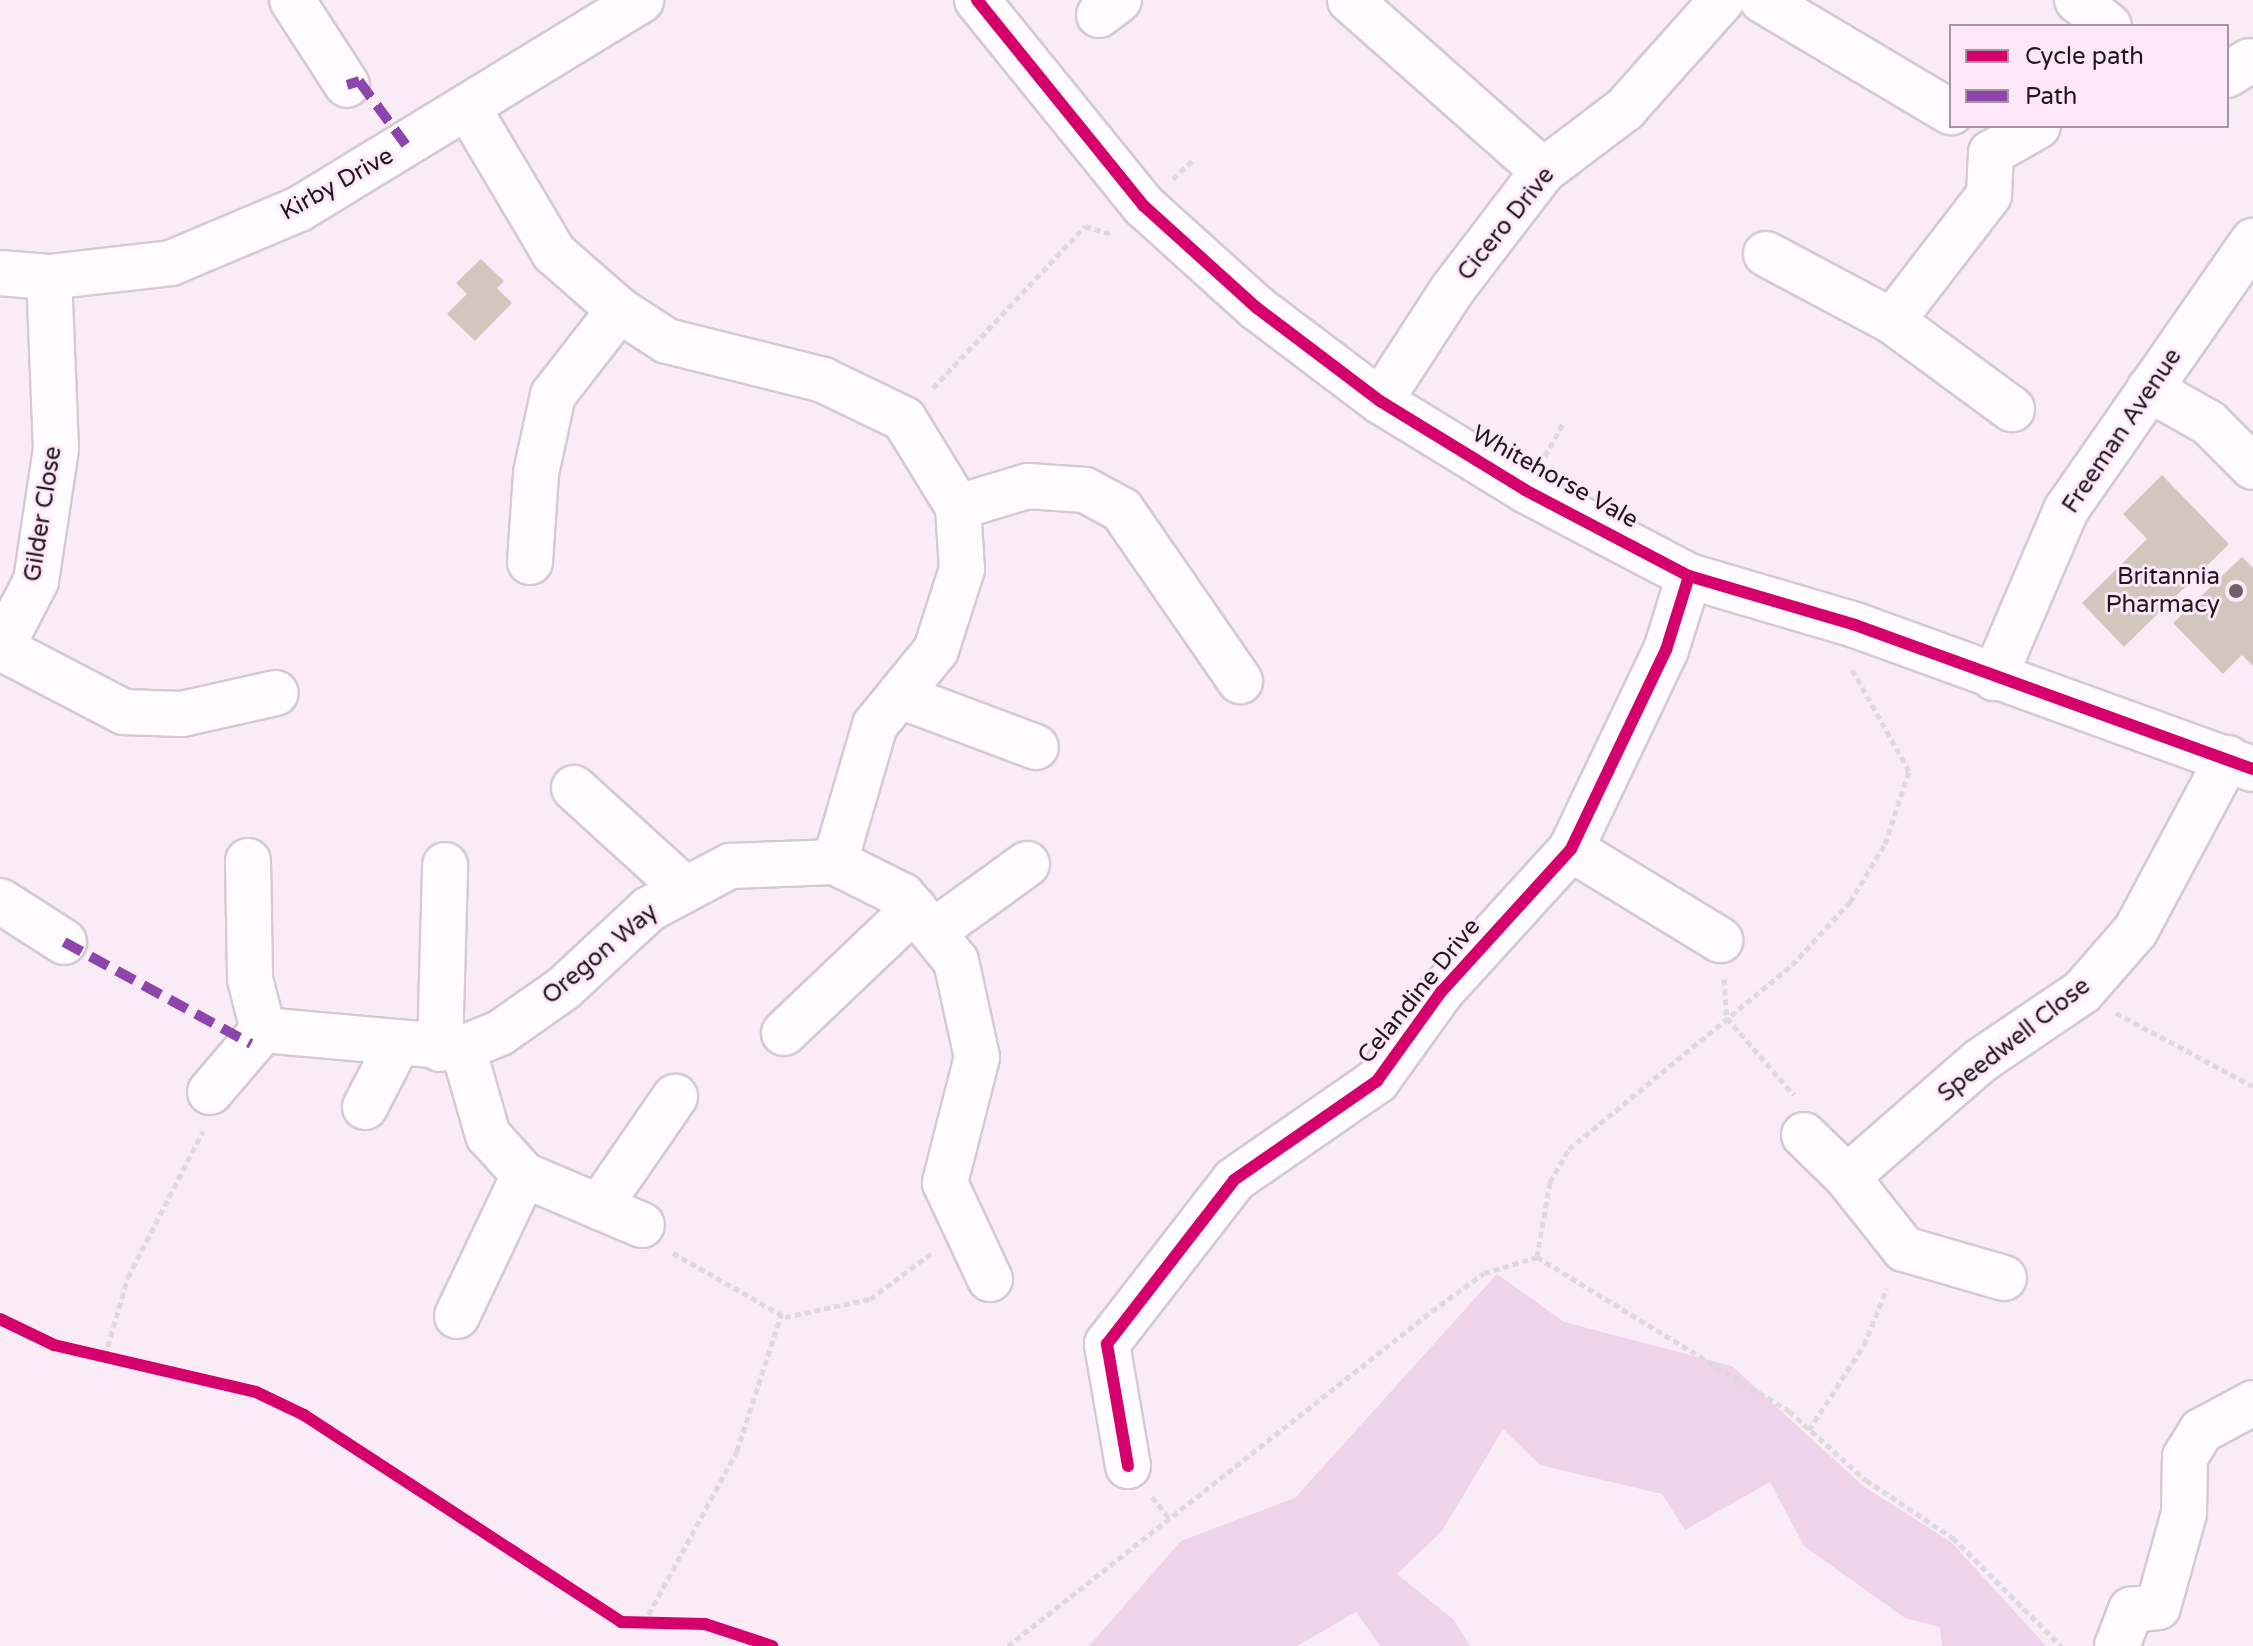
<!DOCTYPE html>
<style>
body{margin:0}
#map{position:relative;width:2253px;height:1646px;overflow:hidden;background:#f9ecf6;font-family:"Varela Round",sans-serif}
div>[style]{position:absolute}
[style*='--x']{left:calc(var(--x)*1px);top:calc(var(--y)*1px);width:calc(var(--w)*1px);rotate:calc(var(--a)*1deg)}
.green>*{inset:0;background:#efd3e9}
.building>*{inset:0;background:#d1c7bd}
.path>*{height:5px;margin-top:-2.5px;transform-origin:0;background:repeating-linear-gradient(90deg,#ded9dc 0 6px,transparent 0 10px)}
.roads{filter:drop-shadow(2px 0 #d5cad2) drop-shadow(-2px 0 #d5cad2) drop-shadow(0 2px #d5cad2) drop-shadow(0 -2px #d5cad2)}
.minor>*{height:44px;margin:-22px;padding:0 22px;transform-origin:22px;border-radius:22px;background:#fefcfe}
.quiet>*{height:10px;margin-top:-5px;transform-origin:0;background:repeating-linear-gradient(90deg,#8e44ad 0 20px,transparent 0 30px)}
.cycleway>*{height:12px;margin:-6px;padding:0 6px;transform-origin:6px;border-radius:6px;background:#d6006c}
.dots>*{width:22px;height:22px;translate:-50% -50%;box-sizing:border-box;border:4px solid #fee7f9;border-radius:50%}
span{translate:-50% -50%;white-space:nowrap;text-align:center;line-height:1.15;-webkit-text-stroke:6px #fee7f9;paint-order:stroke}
.street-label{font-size:24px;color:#1f171d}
.poi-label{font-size:24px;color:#1f171d}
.right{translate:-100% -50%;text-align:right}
.legend{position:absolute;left:1949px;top:24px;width:280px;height:104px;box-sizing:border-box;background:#fee7f9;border:2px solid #a594a1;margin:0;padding:10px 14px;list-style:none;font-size:24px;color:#1f171d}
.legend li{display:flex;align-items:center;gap:16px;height:40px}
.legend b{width:40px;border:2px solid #a594a1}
</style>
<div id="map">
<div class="green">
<i style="clip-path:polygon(1497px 1274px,1564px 1322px,1732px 1366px,1863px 1486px,1951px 1542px,2046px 1646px,1942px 1646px,1940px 1627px,1905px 1618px,1804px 1546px,1770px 1482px,1685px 1530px,1662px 1494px,1540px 1465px,1503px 1429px,1442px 1531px,1397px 1574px,1454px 1620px,1470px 1646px,1380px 1646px,1356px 1612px,1297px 1646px,1089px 1646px,1181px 1541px,1295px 1498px)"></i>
</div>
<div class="building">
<i style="clip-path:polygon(481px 259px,504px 281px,497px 288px,512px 303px,475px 341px,447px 314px,467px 294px,456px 283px)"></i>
<i style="clip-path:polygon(2162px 475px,2229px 544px,2124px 647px,2082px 603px,2147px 539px,2123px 514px)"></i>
<i style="clip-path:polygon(2242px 557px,2253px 568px,2253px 666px,2242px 655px,2223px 674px,2173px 623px)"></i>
</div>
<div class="path">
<i style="--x:1173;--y:179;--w:28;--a:-44"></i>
<i style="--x:933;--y:388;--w:222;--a:-46.8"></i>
<i style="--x:1085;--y:226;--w:27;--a:17"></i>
<i style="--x:1545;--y:456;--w:37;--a:-61"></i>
<i style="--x:1724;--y:979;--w:39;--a:86"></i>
<i style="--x:1727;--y:1018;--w:102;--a:49"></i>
<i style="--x:2116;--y:1013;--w:155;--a:28.1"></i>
<i style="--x:673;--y:1253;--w:129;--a:29.7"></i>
<i style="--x:785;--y:1317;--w:87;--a:-12"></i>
<i style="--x:870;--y:1299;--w:79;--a:-36.7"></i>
<i style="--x:1537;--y:1257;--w:76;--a:-80.2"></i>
<i style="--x:1550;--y:1182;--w:38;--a:-60"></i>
<i style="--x:1569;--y:1149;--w:289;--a:-39.5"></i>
<i style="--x:1792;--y:965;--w:86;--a:-47.4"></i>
<i style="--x:1850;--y:902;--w:68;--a:-58.9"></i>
<i style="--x:1885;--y:844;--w:77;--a:-71.8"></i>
<i style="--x:1909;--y:771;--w:117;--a:-119.2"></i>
<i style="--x:105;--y:1356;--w:82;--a:-73.8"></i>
<i style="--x:128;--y:1277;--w:164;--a:-62.8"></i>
<i style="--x:1809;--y:1430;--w:101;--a:-57.1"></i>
<i style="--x:1864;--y:1345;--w:61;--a:-68"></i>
<i style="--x:1152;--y:1497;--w:27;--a:51"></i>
<i style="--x:644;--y:1623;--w:196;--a:-61.6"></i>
<i style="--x:737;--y:1451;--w:143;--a:-72.1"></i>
<i style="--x:1008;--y:1646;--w:540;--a:-38.31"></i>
<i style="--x:1432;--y:1311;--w:64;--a:-36.2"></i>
<i style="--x:1484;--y:1273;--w:55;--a:-16.8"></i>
<i style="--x:1537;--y:1257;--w:295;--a:31.4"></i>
<i style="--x:1789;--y:1411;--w:103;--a:41.9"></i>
<i style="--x:1866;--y:1480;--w:105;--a:33.7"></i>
<i style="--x:1953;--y:1538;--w:153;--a:45"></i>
</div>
<div class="roads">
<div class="minor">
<i style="--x:292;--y:0;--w:101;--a:57.1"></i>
<i style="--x:977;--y:0;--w:265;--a:51"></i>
<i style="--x:1144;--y:206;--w:152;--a:42.1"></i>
<i style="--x:1257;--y:308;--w:154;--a:37.1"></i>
<i style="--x:1380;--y:401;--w:170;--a:31.5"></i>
<i style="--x:1525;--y:490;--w:185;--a:27.7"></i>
<i style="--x:1689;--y:576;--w:173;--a:16.4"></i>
<i style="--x:1855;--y:625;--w:423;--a:19.9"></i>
<i style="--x:1350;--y:0;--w:258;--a:41.5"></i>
<i style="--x:1762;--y:0;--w:220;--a:30.7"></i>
<i style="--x:2077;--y:0;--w:41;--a:39.1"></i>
<i style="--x:1099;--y:15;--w:25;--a:-37"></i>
<i style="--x:2227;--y:75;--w:26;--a:-32"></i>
<i style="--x:468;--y:108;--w:169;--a:59.3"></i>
<i style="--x:554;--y:253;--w:86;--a:41.2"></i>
<i style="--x:619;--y:310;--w:57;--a:32.9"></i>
<i style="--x:667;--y:341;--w:161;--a:14"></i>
<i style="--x:823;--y:380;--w:90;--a:25.7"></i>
<i style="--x:904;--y:419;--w:103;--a:58.5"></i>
<i style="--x:958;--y:507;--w:62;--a:86.3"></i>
<i style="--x:962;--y:569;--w:85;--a:107.8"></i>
<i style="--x:936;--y:650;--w:97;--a:129.1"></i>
<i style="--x:875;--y:725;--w:143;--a:106.3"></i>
<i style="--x:1766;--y:254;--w:143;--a:28"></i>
<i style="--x:1892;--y:321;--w:149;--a:36.3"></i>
<i style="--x:0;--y:273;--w:49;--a:4.7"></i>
<i style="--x:49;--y:277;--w:123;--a:-6.5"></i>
<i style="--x:171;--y:263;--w:139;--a:-22.9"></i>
<i style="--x:299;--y:209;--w:401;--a:-31.4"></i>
<i style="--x:1892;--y:321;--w:159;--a:-52.4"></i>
<i style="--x:1989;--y:195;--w:42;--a:-87.3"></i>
<i style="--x:1991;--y:153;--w:54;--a:-29.9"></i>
<i style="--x:2149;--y:389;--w:69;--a:29.5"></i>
<i style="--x:2209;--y:423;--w:62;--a:45"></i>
<i style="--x:1380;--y:401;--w:132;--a:-57"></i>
<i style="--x:1452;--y:290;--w:150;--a:-52.6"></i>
<i style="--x:1543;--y:171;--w:103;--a:-37.1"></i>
<i style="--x:1625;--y:109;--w:146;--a:-48.3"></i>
<i style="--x:958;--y:507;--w:73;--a:-16.7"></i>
<i style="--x:1028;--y:486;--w:57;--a:4"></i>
<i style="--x:1085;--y:490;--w:42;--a:28.4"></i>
<i style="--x:1122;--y:510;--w:208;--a:55.4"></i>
<i style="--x:530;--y:562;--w:89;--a:-86.1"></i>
<i style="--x:536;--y:473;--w:80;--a:-77.7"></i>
<i style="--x:553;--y:395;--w:108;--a:-52.2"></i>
<i style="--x:1;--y:648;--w:139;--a:27.5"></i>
<i style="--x:124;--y:712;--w:58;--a:2"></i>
<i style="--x:182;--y:714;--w:96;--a:-12.6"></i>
<i style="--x:0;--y:650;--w:78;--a:-62.4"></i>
<i style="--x:36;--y:581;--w:134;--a:-81.4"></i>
<i style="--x:56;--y:449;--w:172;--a:-92.3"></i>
<i style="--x:1994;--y:678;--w:183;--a:-66.8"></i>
<i style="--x:2066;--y:510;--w:328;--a:-55.2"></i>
<i style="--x:900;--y:696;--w:145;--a:20.6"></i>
<i style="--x:574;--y:788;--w:150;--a:42.3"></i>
<i style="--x:1571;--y:849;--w:175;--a:31.4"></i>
<i style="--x:248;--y:861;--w:118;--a:89"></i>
<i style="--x:250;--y:979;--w:53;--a:75.7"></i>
<i style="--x:0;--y:901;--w:76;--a:32.6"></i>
<i style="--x:933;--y:932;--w:116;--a:-35.9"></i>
<i style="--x:784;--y:1033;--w:180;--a:-43.6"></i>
<i style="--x:463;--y:1048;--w:91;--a:74"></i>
<i style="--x:488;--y:1135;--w:54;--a:48"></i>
<i style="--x:524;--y:1175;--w:128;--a:23"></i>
<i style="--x:440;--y:1049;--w:184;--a:-88.4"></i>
<i style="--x:210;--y:1092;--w:82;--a:-49.5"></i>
<i style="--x:263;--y:1030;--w:201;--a:5.1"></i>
<i style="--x:463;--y:1048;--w:40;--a:-22"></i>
<i style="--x:500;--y:1033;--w:78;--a:-35.1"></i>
<i style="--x:564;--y:988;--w:116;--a:-42.9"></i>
<i style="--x:649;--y:909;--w:92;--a:-28"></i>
<i style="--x:730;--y:866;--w:105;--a:-2.2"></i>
<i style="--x:835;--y:862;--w:76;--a:26.6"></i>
<i style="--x:903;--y:896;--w:84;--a:50.8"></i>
<i style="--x:956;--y:961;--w:98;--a:77.7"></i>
<i style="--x:977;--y:1057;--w:130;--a:104.3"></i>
<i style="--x:945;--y:1183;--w:106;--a:64.9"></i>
<i style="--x:365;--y:1107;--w:72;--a:-62.7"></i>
<i style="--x:1804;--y:1135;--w:60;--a:44.3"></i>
<i style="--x:1847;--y:1177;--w:92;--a:51.6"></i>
<i style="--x:1904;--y:1249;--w:104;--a:16.2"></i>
<i style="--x:1847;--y:1177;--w:176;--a:-41.1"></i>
<i style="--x:1980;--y:1061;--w:123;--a:-34.1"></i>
<i style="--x:2082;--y:992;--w:82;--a:-48.9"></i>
<i style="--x:2136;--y:930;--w:195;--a:-61.9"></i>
<i style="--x:599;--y:1207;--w:134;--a:-55.4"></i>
<i style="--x:457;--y:1316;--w:156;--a:-64.6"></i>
<i style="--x:1128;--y:1466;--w:124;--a:-99.8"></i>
<i style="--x:1107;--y:1344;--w:207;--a:-52.2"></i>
<i style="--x:1234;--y:1180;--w:174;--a:-34.7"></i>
<i style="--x:1377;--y:1081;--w:110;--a:-54.3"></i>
<i style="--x:1441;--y:992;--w:193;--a:-47.7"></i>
<i style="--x:1571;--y:849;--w:221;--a:-64.5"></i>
<i style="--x:1666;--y:650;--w:77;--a:-72.7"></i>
<i style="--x:2117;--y:1646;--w:39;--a:-69"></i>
<i style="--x:2131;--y:1610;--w:27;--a:-6"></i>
<i style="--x:2158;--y:1607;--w:98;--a:-74.5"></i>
<i style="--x:2184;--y:1513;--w:56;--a:-89"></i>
<i style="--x:2185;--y:1457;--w:31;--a:-58"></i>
<i style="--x:2201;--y:1431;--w:59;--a:-28.3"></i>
</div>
</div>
<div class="quiet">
<i style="--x:347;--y:85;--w:13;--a:-18"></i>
<i style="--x:359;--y:81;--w:79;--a:53.7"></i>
<i style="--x:64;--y:942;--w:213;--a:28.6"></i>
</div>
<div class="cycleway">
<i style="--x:977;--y:0;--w:265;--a:51"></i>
<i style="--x:1144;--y:206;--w:152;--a:42.1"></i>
<i style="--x:1257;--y:308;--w:154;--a:37.1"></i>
<i style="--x:1380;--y:401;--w:170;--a:31.5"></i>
<i style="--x:1525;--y:490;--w:185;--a:27.7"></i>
<i style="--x:1689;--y:576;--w:173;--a:16.4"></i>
<i style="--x:1855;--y:625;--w:423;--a:19.9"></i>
<i style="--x:0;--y:1319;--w:60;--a:25.7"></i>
<i style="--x:54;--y:1345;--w:207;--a:13.1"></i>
<i style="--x:256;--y:1392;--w:53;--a:25.6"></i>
<i style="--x:304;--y:1415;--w:379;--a:33.1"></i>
<i style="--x:621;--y:1622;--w:84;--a:1.4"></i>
<i style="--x:705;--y:1624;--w:71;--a:18.2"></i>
<i style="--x:1128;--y:1466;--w:124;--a:-99.8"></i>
<i style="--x:1107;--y:1344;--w:207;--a:-52.2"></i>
<i style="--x:1234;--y:1180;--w:174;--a:-34.7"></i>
<i style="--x:1377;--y:1081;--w:110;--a:-54.3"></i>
<i style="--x:1441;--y:992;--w:193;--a:-47.7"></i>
<i style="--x:1571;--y:849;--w:221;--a:-64.5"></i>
<i style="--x:1666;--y:650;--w:77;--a:-72.7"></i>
</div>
<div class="dots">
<i style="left:2236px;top:591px;background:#6b6269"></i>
</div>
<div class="street-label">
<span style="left:337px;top:184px;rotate:-29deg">Kirby Drive</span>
<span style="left:1506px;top:224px;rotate:-51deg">Cicero Drive</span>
<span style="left:2122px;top:431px;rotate:-56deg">Freeman Avenue</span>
<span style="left:1555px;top:477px;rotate:29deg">Whitehorse Vale</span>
<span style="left:43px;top:514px;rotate:-81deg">Gilder Close</span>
<span style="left:600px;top:954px;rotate:-40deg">Oregon Way</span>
<span style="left:1419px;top:991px;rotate:-51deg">Celandine Drive</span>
<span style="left:2014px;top:1040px;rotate:-38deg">Speedwell Close</span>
</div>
<div class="poi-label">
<span class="right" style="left:2220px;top:591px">Britannia<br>Pharmacy</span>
</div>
<ul class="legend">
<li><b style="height:10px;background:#d6006c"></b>Cycle path</li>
<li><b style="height:10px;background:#8e44ad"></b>Path</li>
</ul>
</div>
